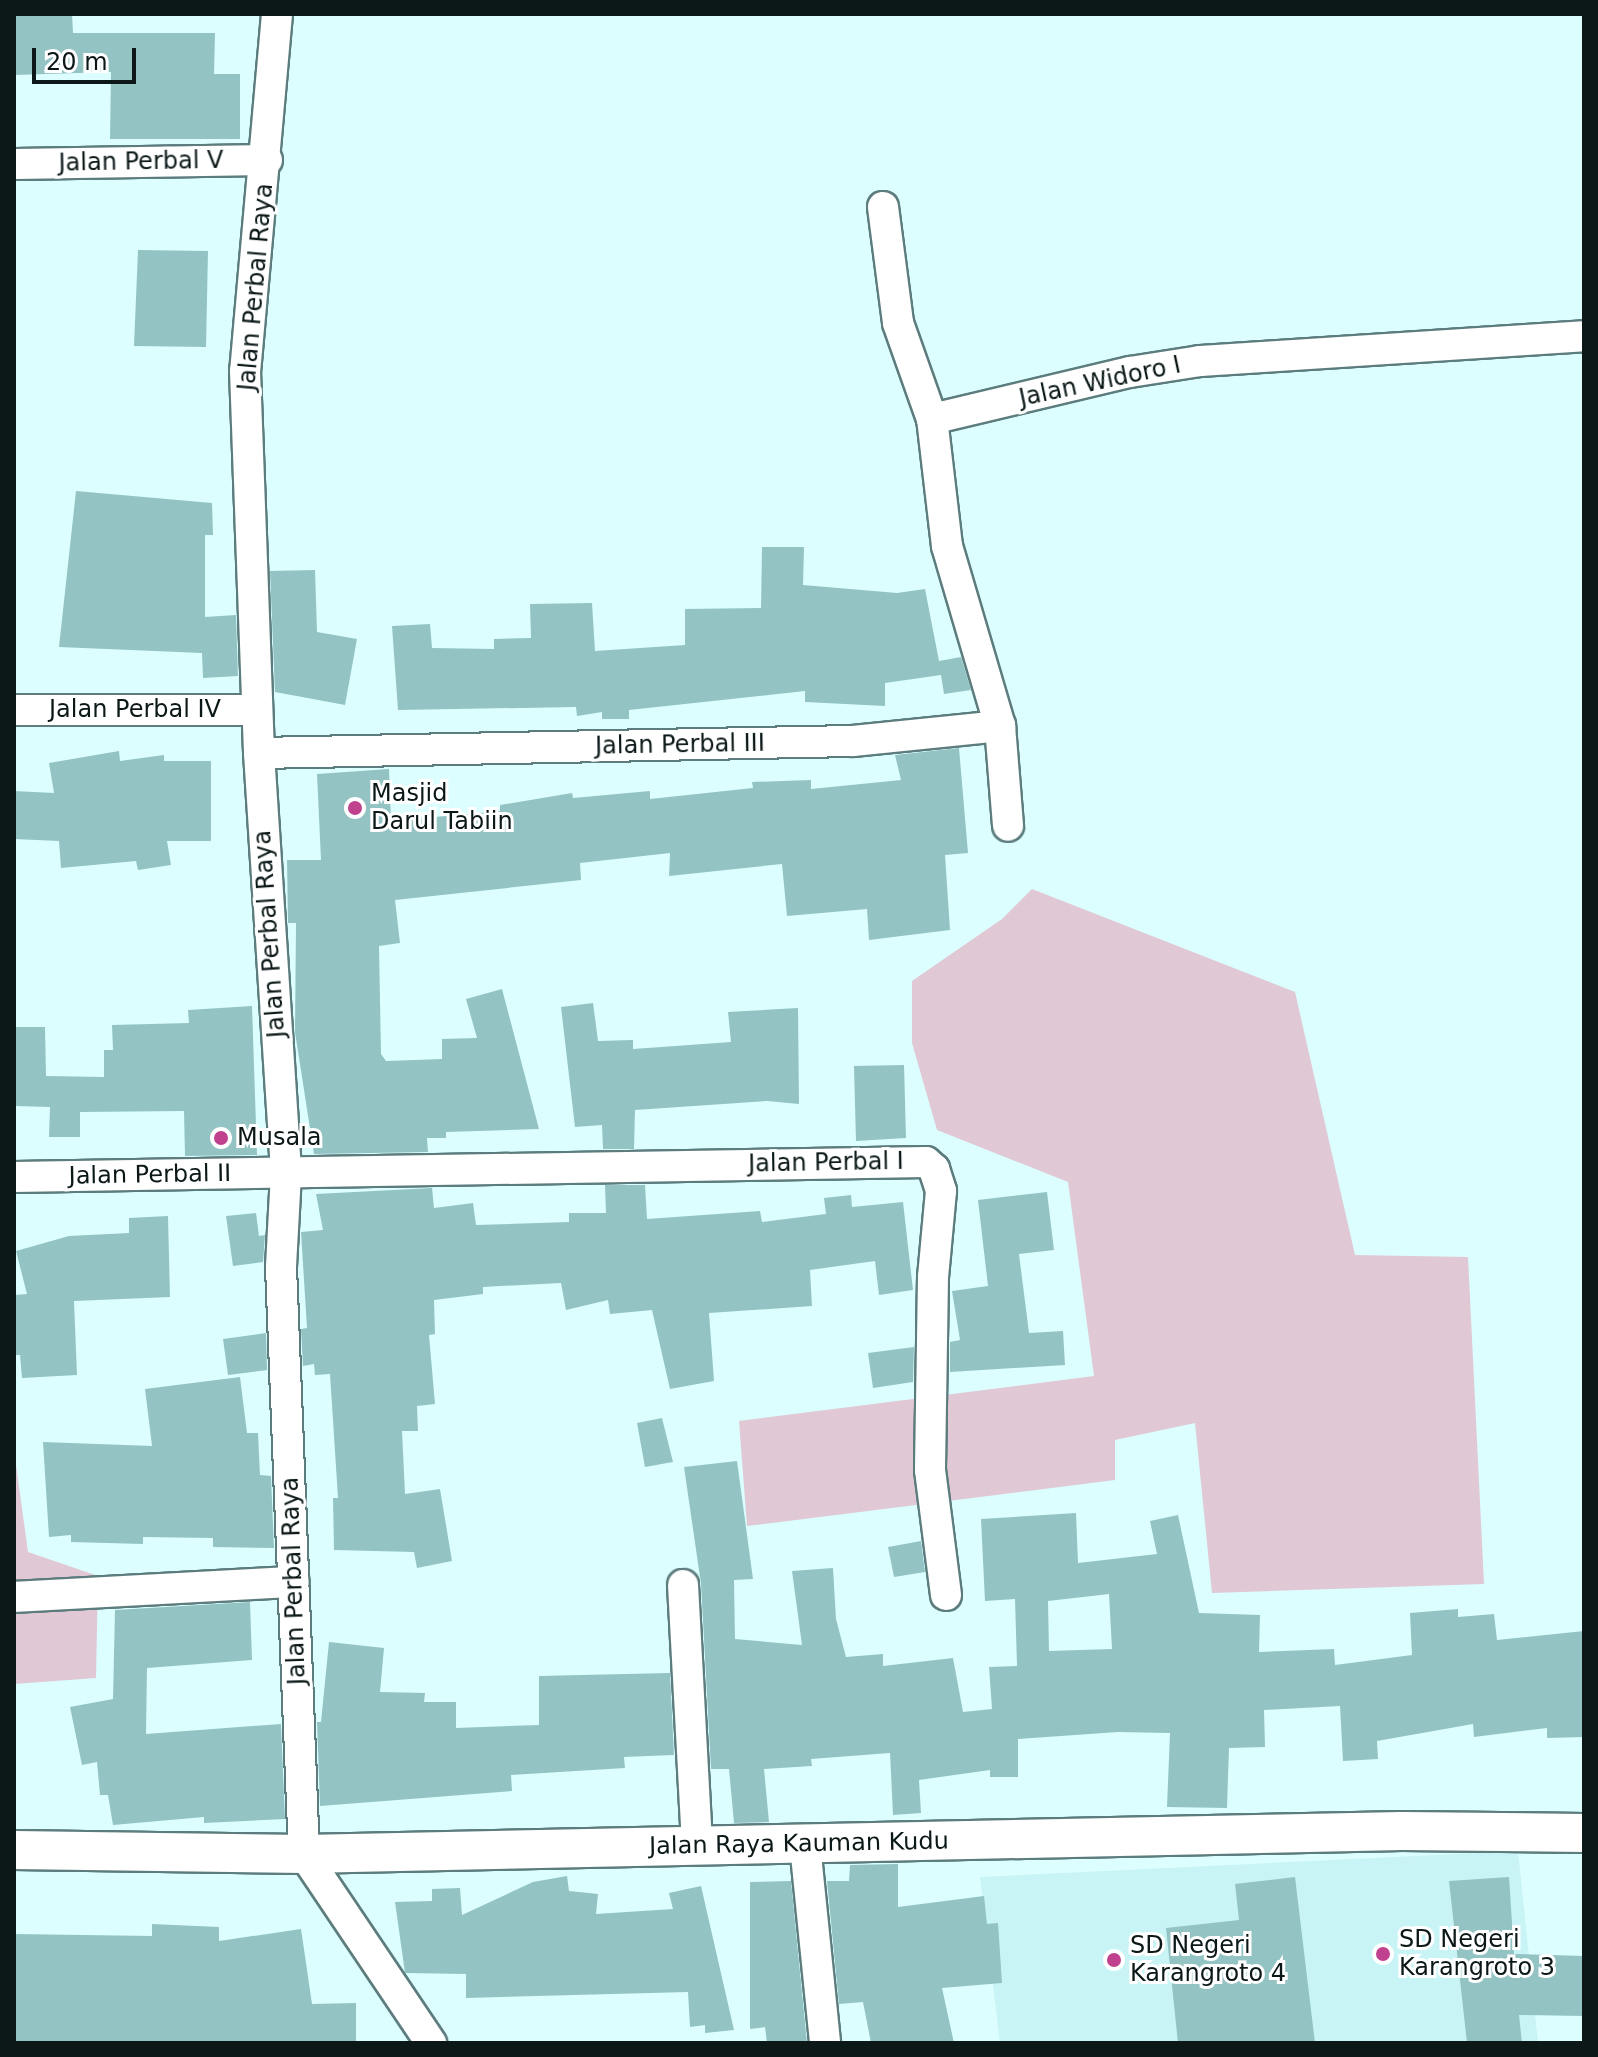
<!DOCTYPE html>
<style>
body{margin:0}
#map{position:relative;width:1598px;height:2057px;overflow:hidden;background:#dcfeff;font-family:"DejaVu Sans",sans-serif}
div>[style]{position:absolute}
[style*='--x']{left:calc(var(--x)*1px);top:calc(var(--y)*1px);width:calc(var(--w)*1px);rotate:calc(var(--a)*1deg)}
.built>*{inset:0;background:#c9f4f5}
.green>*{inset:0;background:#e0c8d4}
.building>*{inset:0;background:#94c3c4}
.roads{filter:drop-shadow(2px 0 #5d7c7d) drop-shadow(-2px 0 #5d7c7d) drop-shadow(0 2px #5d7c7d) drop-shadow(0 -2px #5d7c7d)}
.minor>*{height:30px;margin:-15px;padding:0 15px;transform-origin:15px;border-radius:15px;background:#fff}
.tertiary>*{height:38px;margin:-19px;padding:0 19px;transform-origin:19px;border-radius:19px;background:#fff}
.dots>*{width:22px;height:22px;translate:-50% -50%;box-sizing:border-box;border:4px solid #fff;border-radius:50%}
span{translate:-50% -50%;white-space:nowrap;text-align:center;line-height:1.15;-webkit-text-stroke:6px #fff;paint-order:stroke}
.street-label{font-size:24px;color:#0c1818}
.poi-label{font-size:24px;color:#0c1818}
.left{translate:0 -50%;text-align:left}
.frame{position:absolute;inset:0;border:16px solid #0c1818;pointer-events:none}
.scale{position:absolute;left:32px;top:48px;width:104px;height:36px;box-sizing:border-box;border:4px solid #0c1818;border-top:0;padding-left:10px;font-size:24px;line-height:28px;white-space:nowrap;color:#0c1818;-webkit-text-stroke:6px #fff;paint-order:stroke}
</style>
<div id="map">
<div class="built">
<i style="clip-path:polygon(1518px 1851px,1538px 2043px,1000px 2043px,980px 1877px)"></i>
</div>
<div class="green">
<i style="clip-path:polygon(1032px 889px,1295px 992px,1355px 1255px,1468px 1257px,1484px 1584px,1212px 1593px,1195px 1423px,1115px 1440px,1115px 1480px,747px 1526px,739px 1421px,1094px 1376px,1068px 1182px,937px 1130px,912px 1043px,912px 981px,1002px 919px)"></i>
<i style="clip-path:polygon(14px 1450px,28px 1552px,98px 1576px,96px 1678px,14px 1684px)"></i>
</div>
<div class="building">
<i style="clip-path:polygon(14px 14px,72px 14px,73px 33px,215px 33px,214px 74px,240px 74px,240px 139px,110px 139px,111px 72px,14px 75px)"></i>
<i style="clip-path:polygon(138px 250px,208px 251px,206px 347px,134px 346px)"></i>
<i style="clip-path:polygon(76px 491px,212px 503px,213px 535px,205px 535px,205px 617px,236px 615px,238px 676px,203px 678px,202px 653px,59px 647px)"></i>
<i style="clip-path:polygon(762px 547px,804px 547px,803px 585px,897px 593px,925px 589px,939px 661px,961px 657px,971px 690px,944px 694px,941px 675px,885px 683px,885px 706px,805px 702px,805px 691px,629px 710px,629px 719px,602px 719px,602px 712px,577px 716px,576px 707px,398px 710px,392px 626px,430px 624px,432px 648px,494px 649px,494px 639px,531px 638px,530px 604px,592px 603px,595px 651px,685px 645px,685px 609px,761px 608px)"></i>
<i style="clip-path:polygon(315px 570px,317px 632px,357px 639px,345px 705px,275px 692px,270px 571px)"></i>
<i style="clip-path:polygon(959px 748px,968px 853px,945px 855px,950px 930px,869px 940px,867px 909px,787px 916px,782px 864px,669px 876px,670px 853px,580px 863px,581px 880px,395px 900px,400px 943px,379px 946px,381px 1054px,386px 1061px,442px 1059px,442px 1039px,477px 1038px,466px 999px,502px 989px,539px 1129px,446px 1132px,446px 1138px,427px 1138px,428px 1152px,314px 1154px,295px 1032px,296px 923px,288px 923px,287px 860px,321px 860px,317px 774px,389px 769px,391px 821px,500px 811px,500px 805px,572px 793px,573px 798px,650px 791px,650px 799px,753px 788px,752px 782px,811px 780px,811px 789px,901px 780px,895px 755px)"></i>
<i style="clip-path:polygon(119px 751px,120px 761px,164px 755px,164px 761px,211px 761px,211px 841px,167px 841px,171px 865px,138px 870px,136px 861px,61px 868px,59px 841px,14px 839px,14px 791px,54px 793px,49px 763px)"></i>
<i style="clip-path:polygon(593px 1003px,598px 1041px,633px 1040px,633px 1049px,731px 1042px,728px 1012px,798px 1008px,799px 1104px,767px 1101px,635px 1110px,634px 1149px,603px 1149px,602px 1125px,575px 1127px,561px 1007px)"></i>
<i style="clip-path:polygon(252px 1006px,257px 1155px,185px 1156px,184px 1111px,80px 1112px,80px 1137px,49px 1137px,50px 1107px,14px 1106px,14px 1027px,45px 1027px,46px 1076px,104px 1077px,104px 1050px,113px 1050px,112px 1025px,189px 1023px,188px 1010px)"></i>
<i style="clip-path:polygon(904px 1065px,906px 1138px,856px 1141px,854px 1066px)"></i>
<i style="clip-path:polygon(605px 1185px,645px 1185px,647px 1219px,760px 1211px,762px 1222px,826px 1214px,824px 1198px,851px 1195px,852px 1207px,903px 1202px,913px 1290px,879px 1295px,875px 1261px,810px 1270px,812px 1306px,709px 1313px,714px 1381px,670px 1389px,652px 1310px,610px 1314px,608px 1300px,566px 1310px,561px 1283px,483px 1287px,483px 1294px,434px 1300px,435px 1334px,429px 1335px,435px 1404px,417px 1406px,418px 1431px,402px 1431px,405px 1494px,440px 1489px,452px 1561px,417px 1568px,414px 1552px,334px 1550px,333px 1498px,338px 1498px,330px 1374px,315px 1375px,314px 1364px,303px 1366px,301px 1329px,307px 1328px,301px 1232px,323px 1230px,316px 1194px,432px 1188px,434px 1208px,473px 1203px,476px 1225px,569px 1222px,569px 1213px,606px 1213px)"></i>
<i style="clip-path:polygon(1047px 1192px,1054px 1250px,1019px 1254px,1029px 1333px,1063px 1331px,1065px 1365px,950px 1372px,950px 1342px,960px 1340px,952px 1291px,988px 1286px,978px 1200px)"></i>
<i style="clip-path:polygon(256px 1213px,259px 1236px,265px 1235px,263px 1262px,233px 1266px,226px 1216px)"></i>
<i style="clip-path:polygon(168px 1216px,170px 1297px,74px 1301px,77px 1375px,22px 1378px,20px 1355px,14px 1355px,14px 1295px,27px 1294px,16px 1251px,69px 1236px,129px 1233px,129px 1218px)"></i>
<i style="clip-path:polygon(266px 1333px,267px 1370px,228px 1375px,223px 1339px)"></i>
<i style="clip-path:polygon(914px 1347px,913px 1382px,873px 1388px,868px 1353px)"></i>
<i style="clip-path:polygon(240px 1377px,247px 1433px,258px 1433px,260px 1475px,271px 1476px,274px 1548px,213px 1547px,213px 1538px,143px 1537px,143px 1544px,71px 1542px,71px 1535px,49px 1537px,43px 1442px,152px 1446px,145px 1389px)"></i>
<i style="clip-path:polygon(662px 1418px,673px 1462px,645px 1467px,637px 1423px)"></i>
<i style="clip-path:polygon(evenodd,737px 1461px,753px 1579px,734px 1580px,735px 1639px,802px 1645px,792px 1571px,833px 1568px,836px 1619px,846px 1657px,883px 1654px,883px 1666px,953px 1658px,963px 1712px,992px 1709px,989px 1667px,1017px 1666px,1015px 1599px,985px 1601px,981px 1519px,1076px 1513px,1078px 1563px,1157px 1554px,1150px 1521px,1178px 1515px,1199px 1613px,1260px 1615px,1259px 1652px,1334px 1649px,1335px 1665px,1412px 1655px,1410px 1613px,1458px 1609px,1458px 1617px,1494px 1614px,1497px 1640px,1584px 1631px,1584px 1737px,1547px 1738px,1547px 1728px,1474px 1737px,1473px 1724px,1377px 1741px,1378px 1759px,1343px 1761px,1340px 1706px,1264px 1710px,1265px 1747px,1229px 1748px,1227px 1808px,1167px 1807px,1170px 1733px,1118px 1732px,1018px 1739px,1018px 1777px,990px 1777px,990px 1770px,919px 1780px,921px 1813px,893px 1815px,890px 1753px,811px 1759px,812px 1766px,764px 1769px,769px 1822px,734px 1823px,729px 1769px,711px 1769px,701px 1584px,684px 1467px,737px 1461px,1109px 1594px,1112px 1649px,1049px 1651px,1048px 1601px,1109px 1594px)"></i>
<i style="clip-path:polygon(921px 1541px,925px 1572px,894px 1577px,888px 1547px)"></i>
<i style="clip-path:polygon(250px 1602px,252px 1660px,147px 1668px,146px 1734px,281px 1724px,285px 1819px,204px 1823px,204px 1817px,113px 1825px,108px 1795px,100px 1795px,97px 1762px,82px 1765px,70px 1707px,113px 1699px,115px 1610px)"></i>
<i style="clip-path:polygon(329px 1642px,384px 1648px,380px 1692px,425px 1693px,424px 1702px,456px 1702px,456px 1728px,539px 1725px,539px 1676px,670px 1673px,674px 1755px,624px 1757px,625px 1768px,511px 1775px,512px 1791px,320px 1806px,317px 1722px,321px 1722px)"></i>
<i style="clip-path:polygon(898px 1864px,898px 1907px,984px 1896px,987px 1924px,998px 1923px,1002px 1983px,942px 1988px,954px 2043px,871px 2043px,863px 2002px,839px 2004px,827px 1881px,849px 1881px,850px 1865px)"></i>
<i style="clip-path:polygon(567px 1876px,569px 1891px,598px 1894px,596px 1914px,673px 1909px,669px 1893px,701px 1886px,734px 2030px,705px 2033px,705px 2025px,690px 2027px,688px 1992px,466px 1998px,466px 1974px,405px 1973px,395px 1902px,432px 1901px,432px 1889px,460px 1888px,462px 1915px,533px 1882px)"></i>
<i style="clip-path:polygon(1295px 1877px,1315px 2043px,1178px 2043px,1166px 1928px,1239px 1920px,1235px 1884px)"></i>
<i style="clip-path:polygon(1509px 1877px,1514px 1954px,1584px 1956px,1584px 2016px,1519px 2015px,1522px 2043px,1467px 2043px,1449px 1881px)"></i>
<i style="clip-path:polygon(791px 1881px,807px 2043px,767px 2043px,765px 2027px,750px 2029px,750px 1882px)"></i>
<i style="clip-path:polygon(152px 1924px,219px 1927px,219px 1941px,301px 1929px,312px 2004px,356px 2003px,356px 2043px,14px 2043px,14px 1934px,152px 1936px)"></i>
</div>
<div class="roads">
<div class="minor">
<i style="--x:277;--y:14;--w:358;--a:95.1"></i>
<i style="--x:245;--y:371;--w:382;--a:87.9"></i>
<i style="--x:259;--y:753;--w:422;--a:86.3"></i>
<i style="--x:286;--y:1174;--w:93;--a:93.1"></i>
<i style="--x:281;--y:1267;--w:587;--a:87.76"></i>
<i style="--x:304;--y:1854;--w:228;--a:56.1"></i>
<i style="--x:14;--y:164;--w:253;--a:-0.9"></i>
<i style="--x:883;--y:207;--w:117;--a:82.6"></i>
<i style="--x:898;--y:323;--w:102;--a:70.5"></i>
<i style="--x:14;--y:710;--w:243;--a:0"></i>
<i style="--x:1000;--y:726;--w:188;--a:-106.4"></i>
<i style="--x:947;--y:546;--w:128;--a:-96.7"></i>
<i style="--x:932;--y:419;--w:204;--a:-13.4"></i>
<i style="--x:1130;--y:372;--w:71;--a:-8.9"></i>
<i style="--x:1200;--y:361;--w:385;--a:-3.7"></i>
<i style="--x:259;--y:753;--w:594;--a:-1.16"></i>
<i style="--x:853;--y:741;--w:148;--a:-5.8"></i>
<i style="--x:1000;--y:726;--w:100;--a:85.4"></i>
<i style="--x:14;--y:1177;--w:912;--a:-0.94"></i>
<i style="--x:926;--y:1162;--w:11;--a:41"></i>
<i style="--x:934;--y:1169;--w:23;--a:72"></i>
<i style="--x:941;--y:1191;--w:86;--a:95.3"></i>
<i style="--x:933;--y:1277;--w:193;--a:90.9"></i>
<i style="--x:930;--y:1470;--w:126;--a:82.7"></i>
<i style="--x:683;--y:1585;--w:262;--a:86.9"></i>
<i style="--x:14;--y:1597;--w:280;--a:-3.1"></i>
<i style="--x:805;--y:1845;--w:199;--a:84.2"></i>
</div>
<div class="tertiary">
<i style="--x:14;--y:1850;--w:290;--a:0.8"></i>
<i style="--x:304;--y:1854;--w:1098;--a:-1.2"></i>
<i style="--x:1402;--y:1831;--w:182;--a:0.6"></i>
</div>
</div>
<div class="dots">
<i style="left:355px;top:808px;background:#c0418e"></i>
<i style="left:221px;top:1138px;background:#c0418e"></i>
<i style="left:1383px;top:1954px;background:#c0418e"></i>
<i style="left:1114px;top:1960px;background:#c0418e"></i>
</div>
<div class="street-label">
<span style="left:141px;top:162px;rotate:-1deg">Jalan Perbal V</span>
<span style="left:256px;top:287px;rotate:-85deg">Jalan Perbal Raya</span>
<span style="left:1100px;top:382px;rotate:-12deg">Jalan Widoro I</span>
<span style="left:135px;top:710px">Jalan Perbal IV</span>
<span style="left:680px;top:745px;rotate:-1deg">Jalan Perbal III</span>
<span style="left:270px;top:934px;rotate:-94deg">Jalan Perbal Raya</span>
<span style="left:826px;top:1163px;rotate:-1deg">Jalan Perbal I</span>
<span style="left:150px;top:1175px;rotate:-1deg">Jalan Perbal II</span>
<span style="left:294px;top:1581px;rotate:-92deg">Jalan Perbal Raya</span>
<span style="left:799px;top:1844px;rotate:-1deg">Jalan Raya Kauman Kudu</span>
</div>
<div class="poi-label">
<span class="left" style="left:371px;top:808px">Masjid<br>Darul Tabiin</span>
<span class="left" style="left:237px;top:1138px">Musala</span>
<span class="left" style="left:1399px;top:1954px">SD Negeri<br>Karangroto 3</span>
<span class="left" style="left:1130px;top:1960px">SD Negeri<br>Karangroto 4</span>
</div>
<div class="frame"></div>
<div class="scale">20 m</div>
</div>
